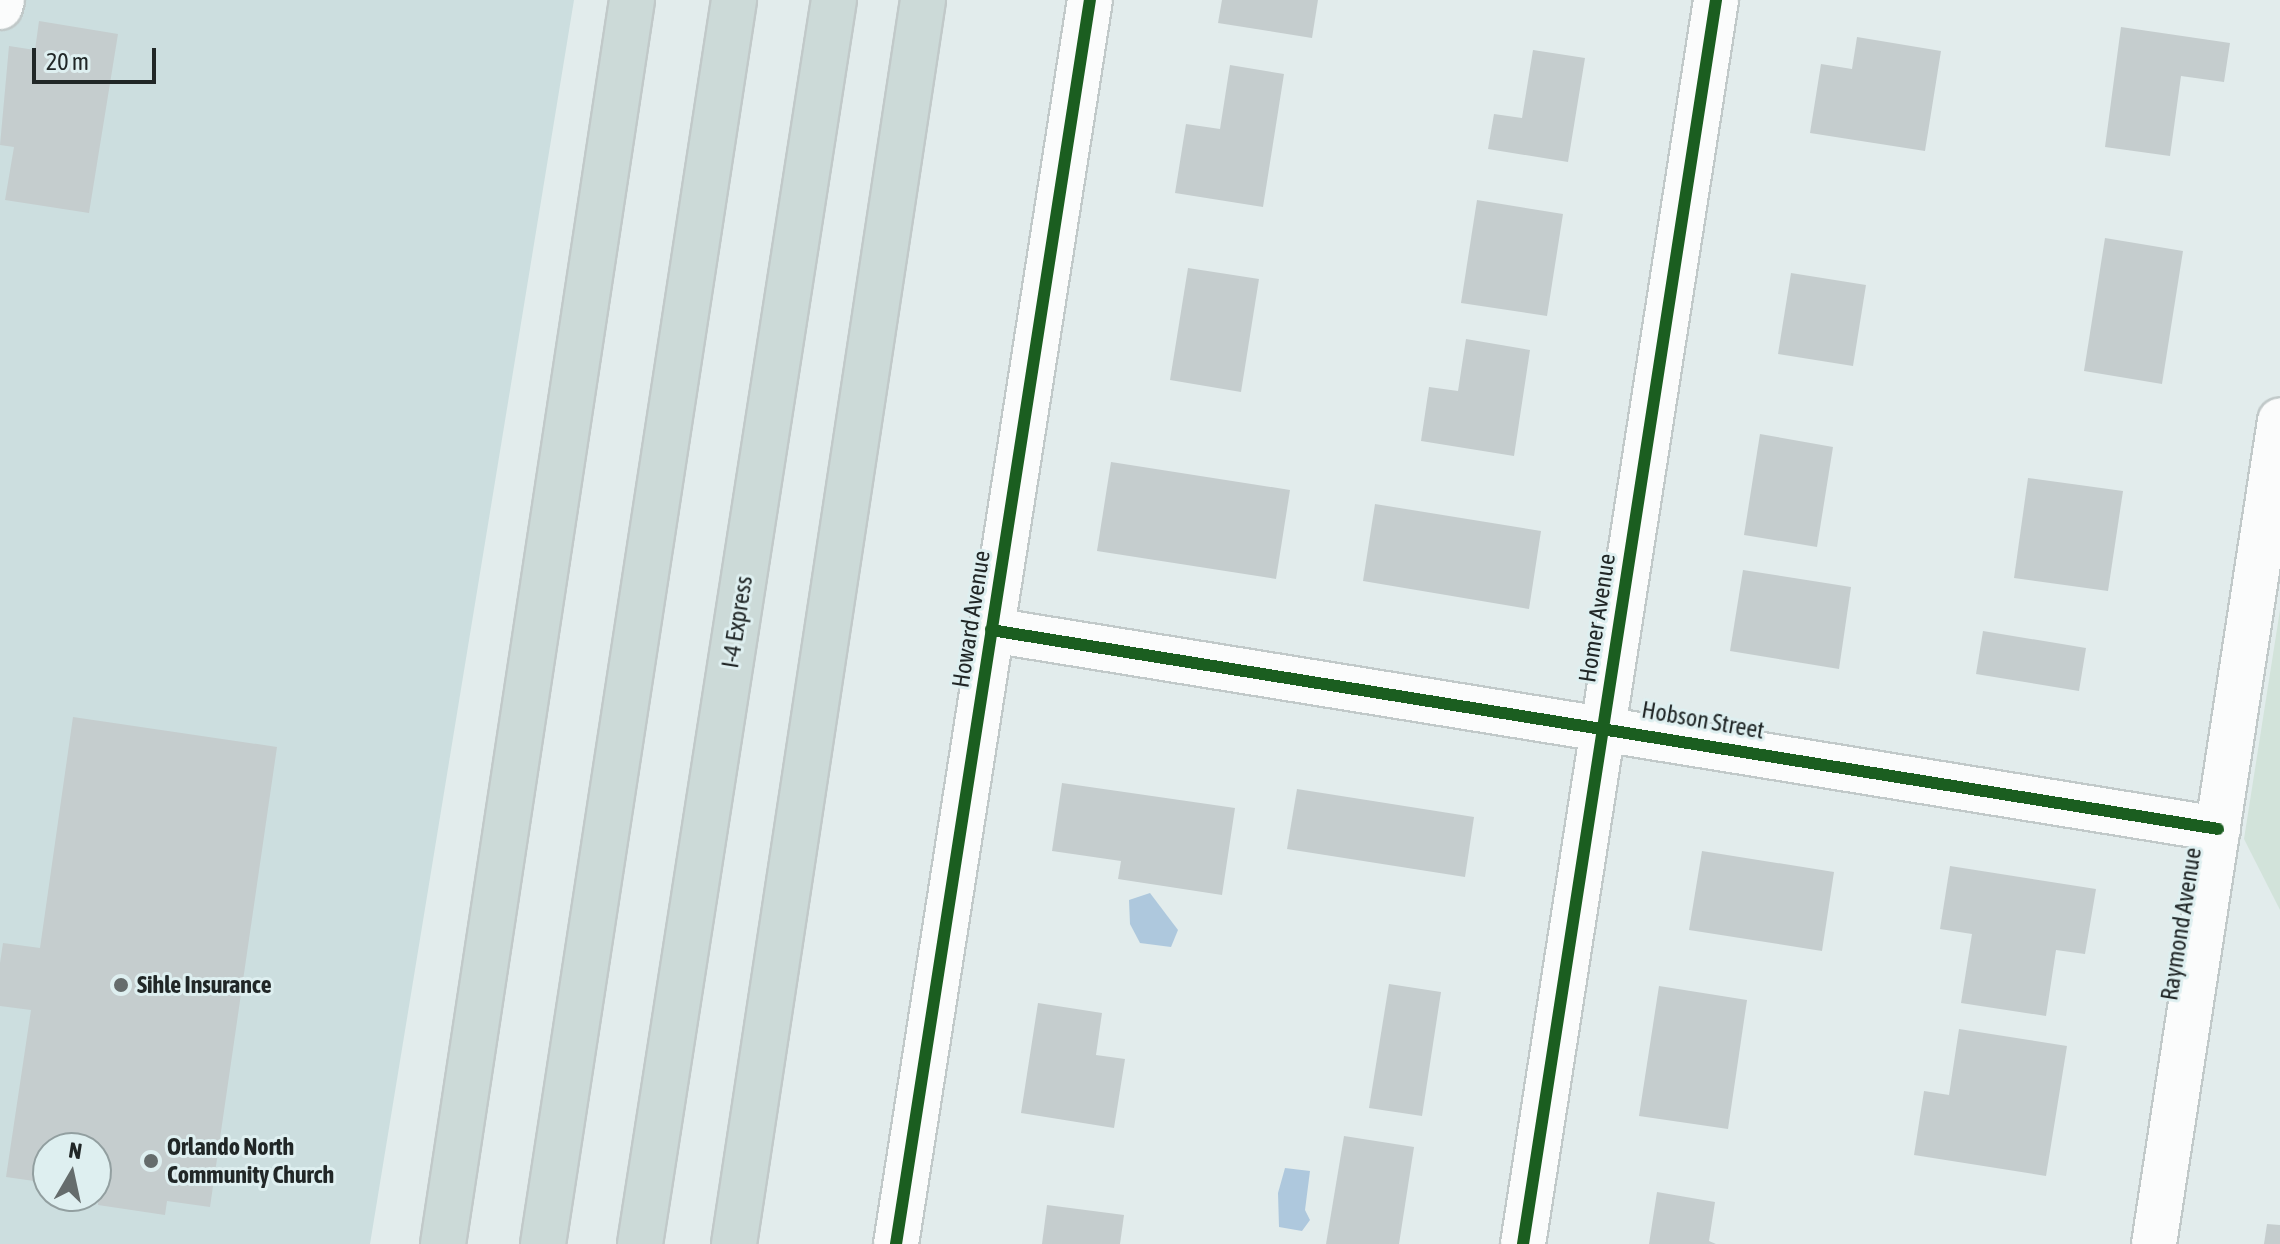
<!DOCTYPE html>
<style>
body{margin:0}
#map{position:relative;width:2280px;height:1244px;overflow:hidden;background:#e2ecec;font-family:"Asap Condensed",sans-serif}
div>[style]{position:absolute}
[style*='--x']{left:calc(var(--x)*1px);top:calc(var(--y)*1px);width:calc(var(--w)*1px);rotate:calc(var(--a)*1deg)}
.built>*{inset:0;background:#ccdedf}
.green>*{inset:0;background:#d2e3da}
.water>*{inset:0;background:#aec8dd}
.building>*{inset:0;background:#c5cdce}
.roads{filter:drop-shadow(2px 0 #c1c9c9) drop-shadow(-2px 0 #c1c9c9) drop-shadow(0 2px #c1c9c9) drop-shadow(0 -2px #c1c9c9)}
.minor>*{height:44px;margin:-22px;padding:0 22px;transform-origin:22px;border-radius:22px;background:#fbfcfc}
.highway>*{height:44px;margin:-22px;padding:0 22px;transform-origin:22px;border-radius:22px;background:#ccdad8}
.cycleway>*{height:12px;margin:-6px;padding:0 6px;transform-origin:6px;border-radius:6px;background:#1b5e20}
.dots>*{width:22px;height:22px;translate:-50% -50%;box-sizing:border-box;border:4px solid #deeff0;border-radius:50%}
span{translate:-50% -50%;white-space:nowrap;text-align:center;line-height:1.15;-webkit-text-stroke:6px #deeff0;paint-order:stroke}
.street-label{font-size:24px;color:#212727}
.poi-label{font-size:24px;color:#212727;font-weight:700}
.left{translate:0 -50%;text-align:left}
.north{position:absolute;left:32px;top:1132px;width:80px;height:80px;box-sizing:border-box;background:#deeff0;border:2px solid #929fa0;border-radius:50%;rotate:9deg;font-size:22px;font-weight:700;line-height:32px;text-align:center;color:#212727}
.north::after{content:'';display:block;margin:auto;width:28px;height:36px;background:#656c6c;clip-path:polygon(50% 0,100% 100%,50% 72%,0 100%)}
.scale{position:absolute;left:32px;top:48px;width:124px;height:36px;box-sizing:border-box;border:4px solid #212727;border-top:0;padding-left:10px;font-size:24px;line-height:28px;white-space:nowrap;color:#212727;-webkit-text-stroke:6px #deeff0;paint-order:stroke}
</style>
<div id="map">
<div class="built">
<i style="clip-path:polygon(evenodd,0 0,574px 0,370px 1244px,0 1244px,0 0,48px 1148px,96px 1148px,96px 1196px,48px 1196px,48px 1148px)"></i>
</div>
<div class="green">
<i style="clip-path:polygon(2280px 610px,2280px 910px,2244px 839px)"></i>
</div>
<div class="water">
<i style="clip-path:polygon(1150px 893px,1178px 930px,1171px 947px,1140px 943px,1130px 924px,1129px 900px)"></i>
<i style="clip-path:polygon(1285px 1168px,1310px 1171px,1305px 1210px,1310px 1220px,1302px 1231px,1279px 1227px,1278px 1193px)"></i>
</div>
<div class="building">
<i style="clip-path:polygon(1222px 0,1318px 0,1312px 38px,1218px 23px)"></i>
<i style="clip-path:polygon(39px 21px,118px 34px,89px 213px,5px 200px,14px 147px,0 145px,9px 46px,35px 50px)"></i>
<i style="clip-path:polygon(2121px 27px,2230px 43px,2224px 82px,2181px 76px,2170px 156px,2105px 147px)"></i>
<i style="clip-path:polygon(1857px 37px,1941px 51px,1925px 151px,1810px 133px,1821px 64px,1852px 69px)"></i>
<i style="clip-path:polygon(1533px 50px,1585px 58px,1568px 162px,1488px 149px,1494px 114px,1522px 118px)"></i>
<i style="clip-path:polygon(1230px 65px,1284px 74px,1263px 207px,1175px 193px,1186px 124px,1220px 129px)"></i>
<i style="clip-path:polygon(1477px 200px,1563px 214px,1547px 316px,1461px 303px)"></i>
<i style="clip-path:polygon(2105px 238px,2183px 251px,2162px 384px,2084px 371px)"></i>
<i style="clip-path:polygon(1188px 268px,1259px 279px,1241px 392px,1170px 380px)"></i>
<i style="clip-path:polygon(1791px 273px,1866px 285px,1853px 366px,1778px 354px)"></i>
<i style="clip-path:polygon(1466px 339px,1530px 350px,1514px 456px,1421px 441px,1429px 387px,1458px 391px)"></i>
<i style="clip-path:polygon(1760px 434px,1833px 447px,1817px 547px,1744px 535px)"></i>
<i style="clip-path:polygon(1111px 462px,1290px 490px,1276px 579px,1097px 551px)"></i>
<i style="clip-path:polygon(2028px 478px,2123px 491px,2108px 591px,2014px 578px)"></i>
<i style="clip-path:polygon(1375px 504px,1541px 531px,1529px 609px,1363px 581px)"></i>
<i style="clip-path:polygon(1743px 570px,1851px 587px,1839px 669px,1730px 651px)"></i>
<i style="clip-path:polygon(1983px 631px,2086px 648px,2079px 691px,1976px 674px)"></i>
<i style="clip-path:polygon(73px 717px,277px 747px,210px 1207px,167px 1201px,165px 1215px,98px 1205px,96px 1148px,48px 1148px,48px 1183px,6px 1177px,31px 1010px,0 1006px,0 963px,3px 943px,40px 948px)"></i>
<i style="clip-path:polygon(1062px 783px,1235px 808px,1222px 895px,1118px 879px,1121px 861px,1052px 851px)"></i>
<i style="clip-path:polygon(1297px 789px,1474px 817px,1465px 877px,1287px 849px)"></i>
<i style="clip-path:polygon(1702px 851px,1834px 872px,1822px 951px,1689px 930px)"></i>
<i style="clip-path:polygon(1950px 866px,2096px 889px,2085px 954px,2056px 950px,2046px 1016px,1961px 1003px,1972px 934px,1940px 929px)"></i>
<i style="clip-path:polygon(1389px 984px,1441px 992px,1422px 1116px,1369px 1108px)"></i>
<i style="clip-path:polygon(1659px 986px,1747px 1000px,1728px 1129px,1639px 1116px)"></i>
<i style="clip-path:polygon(1038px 1003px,1102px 1013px,1096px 1055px,1125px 1059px,1114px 1128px,1021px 1113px)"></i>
<i style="clip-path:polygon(1959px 1029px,2067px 1046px,2046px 1176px,1914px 1155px,1924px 1091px,1949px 1095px)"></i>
<i style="clip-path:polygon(1344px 1136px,1414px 1147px,1399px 1244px,1326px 1244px)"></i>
<i style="clip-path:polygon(1657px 1192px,1715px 1202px,1709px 1241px,1716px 1244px,1649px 1244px)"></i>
<i style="clip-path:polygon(1047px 1205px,1124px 1215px,1120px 1244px,1042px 1244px)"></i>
<i style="clip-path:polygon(2267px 1224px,2280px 1225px,2280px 1244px,2264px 1244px)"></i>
</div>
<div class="roads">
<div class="minor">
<i style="--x:0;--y:7;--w:7;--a:-74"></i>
<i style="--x:991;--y:630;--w:1243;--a:9.21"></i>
<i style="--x:896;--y:1244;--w:1259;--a:-81.14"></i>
<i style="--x:1523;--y:1244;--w:1259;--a:-81.18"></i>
<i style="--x:2154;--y:1244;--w:833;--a:-81.3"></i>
</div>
<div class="highway">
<i style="--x:443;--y:1244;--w:1258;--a:-81.36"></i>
<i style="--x:543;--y:1244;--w:1259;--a:-81.27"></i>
<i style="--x:640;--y:1244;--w:1259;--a:-81.14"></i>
<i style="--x:734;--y:1244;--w:1258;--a:-81.36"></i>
</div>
</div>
<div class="cycleway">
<i style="--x:991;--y:630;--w:1243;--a:9.21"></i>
<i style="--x:896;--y:1244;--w:1259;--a:-81.14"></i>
<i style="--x:1523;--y:1244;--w:1259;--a:-81.18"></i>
</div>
<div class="dots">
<i style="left:121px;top:985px;background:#656c6c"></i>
<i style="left:151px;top:1161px;background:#656c6c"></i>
</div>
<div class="street-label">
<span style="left:1597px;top:618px;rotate:-81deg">Homer Avenue</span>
<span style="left:971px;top:619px;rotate:-81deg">Howard Avenue</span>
<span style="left:737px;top:622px;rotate:-81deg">I-4 Express</span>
<span style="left:1703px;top:720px;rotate:10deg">Hobson Street</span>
<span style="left:2181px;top:924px;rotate:-81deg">Raymond Avenue</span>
</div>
<div class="poi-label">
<span class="left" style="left:137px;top:985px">Sihle Insurance</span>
<span class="left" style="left:167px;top:1161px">Orlando North<br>Community Church</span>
</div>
<div class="north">N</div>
<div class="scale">20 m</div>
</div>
